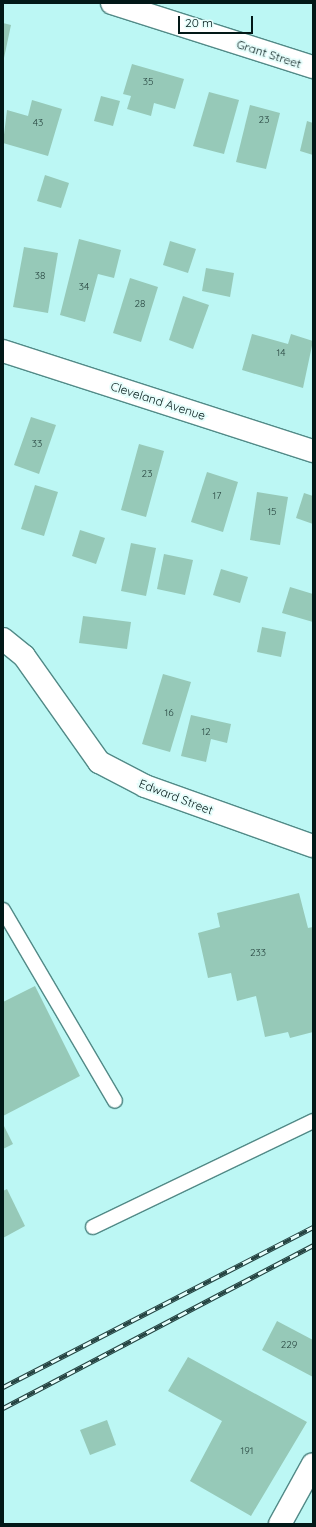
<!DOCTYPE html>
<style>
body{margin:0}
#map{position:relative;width:316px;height:1527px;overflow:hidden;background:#bcf7f4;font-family:Quicksand,sans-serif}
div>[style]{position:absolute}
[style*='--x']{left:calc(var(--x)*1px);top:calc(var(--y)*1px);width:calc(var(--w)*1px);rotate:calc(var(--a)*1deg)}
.building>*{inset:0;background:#96c9b8}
.roads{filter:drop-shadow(1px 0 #528a87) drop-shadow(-1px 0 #528a87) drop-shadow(0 1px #528a87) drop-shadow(0 -1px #528a87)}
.lane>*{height:14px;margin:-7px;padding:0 7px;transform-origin:7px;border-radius:7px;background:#fff}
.street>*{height:22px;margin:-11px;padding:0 11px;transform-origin:11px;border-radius:11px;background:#fff}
.rail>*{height:4.5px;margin-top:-2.25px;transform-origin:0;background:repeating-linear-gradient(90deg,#e6fdfb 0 9px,#254341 0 18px);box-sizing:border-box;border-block:1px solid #254341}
span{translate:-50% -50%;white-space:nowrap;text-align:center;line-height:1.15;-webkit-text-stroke:4px #e6fdfb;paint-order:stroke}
.number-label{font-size:10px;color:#27443f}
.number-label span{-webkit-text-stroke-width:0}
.street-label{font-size:12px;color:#021817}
.frame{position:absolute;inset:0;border:4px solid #021817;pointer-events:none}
.scale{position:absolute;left:178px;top:16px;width:75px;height:18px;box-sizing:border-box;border:2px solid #021817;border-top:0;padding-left:5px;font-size:12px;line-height:14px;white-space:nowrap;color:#021817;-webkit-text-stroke:3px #e6fdfb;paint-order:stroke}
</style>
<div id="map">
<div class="building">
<i style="clip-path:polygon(3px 23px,11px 25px,4px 58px,3px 58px)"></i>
<i style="clip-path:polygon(132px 64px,184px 79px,175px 109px,154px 103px,151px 116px,127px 109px,131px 96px,123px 94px)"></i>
<i style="clip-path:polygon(209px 92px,239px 100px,224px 154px,193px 146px)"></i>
<i style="clip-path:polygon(101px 96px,120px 101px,113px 126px,94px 121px)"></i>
<i style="clip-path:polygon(32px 100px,62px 109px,48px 156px,3px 143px,7px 110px,28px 116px)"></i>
<i style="clip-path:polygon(250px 105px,280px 113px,266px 169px,236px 162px)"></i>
<i style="clip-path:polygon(307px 121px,313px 123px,313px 155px,300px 151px)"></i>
<i style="clip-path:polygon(45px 175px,69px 183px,61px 208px,37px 201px)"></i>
<i style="clip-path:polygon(79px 239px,121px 250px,114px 278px,98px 274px,85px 322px,60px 315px)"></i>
<i style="clip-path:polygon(170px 241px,196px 249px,188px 273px,163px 265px)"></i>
<i style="clip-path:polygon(24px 247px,58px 253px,48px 313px,13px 307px)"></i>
<i style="clip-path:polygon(206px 268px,234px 273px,230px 297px,202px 291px)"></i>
<i style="clip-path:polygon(130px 278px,158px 287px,141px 342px,113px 333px)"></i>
<i style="clip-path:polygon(183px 296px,209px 305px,193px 349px,169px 340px)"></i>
<i style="clip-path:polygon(252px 334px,288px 344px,291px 334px,313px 341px,303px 388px,242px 370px)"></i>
<i style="clip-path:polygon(31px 417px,56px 425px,39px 474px,14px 465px)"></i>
<i style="clip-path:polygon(139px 444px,164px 451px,146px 517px,121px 510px)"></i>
<i style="clip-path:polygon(207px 472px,238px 482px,223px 532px,191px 522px)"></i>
<i style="clip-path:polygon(35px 485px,58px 492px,44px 536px,21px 529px)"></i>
<i style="clip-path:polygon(257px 492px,288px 497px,280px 545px,250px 540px)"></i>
<i style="clip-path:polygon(304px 493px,313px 496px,313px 524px,296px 518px)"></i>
<i style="clip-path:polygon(80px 530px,105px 538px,96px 564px,72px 556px)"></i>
<i style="clip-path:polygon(131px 543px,156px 548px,146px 596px,121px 591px)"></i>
<i style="clip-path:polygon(164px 554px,193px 560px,185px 595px,157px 589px)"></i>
<i style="clip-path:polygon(221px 569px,248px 577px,240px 603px,213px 595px)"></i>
<i style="clip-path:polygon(290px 587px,313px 594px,313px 622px,282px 613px)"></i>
<i style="clip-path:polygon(83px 616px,131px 622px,127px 649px,79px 643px)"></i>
<i style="clip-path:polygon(262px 627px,286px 632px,281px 657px,257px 652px)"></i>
<i style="clip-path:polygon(163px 674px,191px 682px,170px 752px,142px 744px)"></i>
<i style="clip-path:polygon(191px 715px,231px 724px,227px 743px,211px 739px,206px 762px,181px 756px)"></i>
<i style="clip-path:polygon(299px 893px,308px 928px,313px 927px,313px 1032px,290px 1038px,288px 1032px,265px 1037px,256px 996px,237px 1001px,231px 973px,208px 978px,198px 933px,220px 927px,217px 913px)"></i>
<i style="clip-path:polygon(35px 986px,80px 1076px,3px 1116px,3px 1002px)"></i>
<i style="clip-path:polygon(3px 1124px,13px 1144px,3px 1149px)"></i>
<i style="clip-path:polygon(7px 1189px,25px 1226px,3px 1238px,3px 1191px)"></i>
<i style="clip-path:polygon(277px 1321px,313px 1340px,313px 1377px,262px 1350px)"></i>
<i style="clip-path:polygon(188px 1357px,307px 1422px,251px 1516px,190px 1481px,222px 1421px,168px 1391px)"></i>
<i style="clip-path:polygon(107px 1420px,116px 1445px,90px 1455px,80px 1430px)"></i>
</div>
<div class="roads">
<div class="lane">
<i style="--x:3;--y:910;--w:221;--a:59.6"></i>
<i style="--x:93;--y:1227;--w:244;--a:-25.7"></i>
</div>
<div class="street">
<i style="--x:112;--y:3;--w:211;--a:17.7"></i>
<i style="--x:3;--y:351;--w:326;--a:17.9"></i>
<i style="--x:3;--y:639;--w:27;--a:39"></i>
<i style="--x:24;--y:656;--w:130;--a:54.7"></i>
<i style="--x:99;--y:762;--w:52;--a:27.6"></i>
<i style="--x:145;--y:786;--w:178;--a:19.7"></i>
<i style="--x:280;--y:1524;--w:68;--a:-61.2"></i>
</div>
</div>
<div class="rail">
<i style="--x:3;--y:1387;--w:349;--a:-27.3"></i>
<i style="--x:3;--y:1408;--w:350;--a:-27.7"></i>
</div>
<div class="number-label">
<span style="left:148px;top:82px">35</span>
<span style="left:264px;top:120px">23</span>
<span style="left:38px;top:123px">43</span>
<span style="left:40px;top:276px">38</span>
<span style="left:84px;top:287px">34</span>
<span style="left:140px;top:304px">28</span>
<span style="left:281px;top:353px">14</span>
<span style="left:37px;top:444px">33</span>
<span style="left:147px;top:474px">23</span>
<span style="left:217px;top:496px">17</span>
<span style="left:272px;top:512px">15</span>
<span style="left:169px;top:713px">16</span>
<span style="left:206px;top:732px">12</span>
<span style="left:258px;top:953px">233</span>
<span style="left:289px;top:1345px">229</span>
<span style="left:247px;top:1451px">191</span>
</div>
<div class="street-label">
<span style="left:269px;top:54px;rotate:18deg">Grant Street</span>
<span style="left:158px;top:401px;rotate:18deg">Cleveland Avenue</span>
<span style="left:176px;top:797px;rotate:21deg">Edward Street</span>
</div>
<div class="frame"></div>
<div class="scale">20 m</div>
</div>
